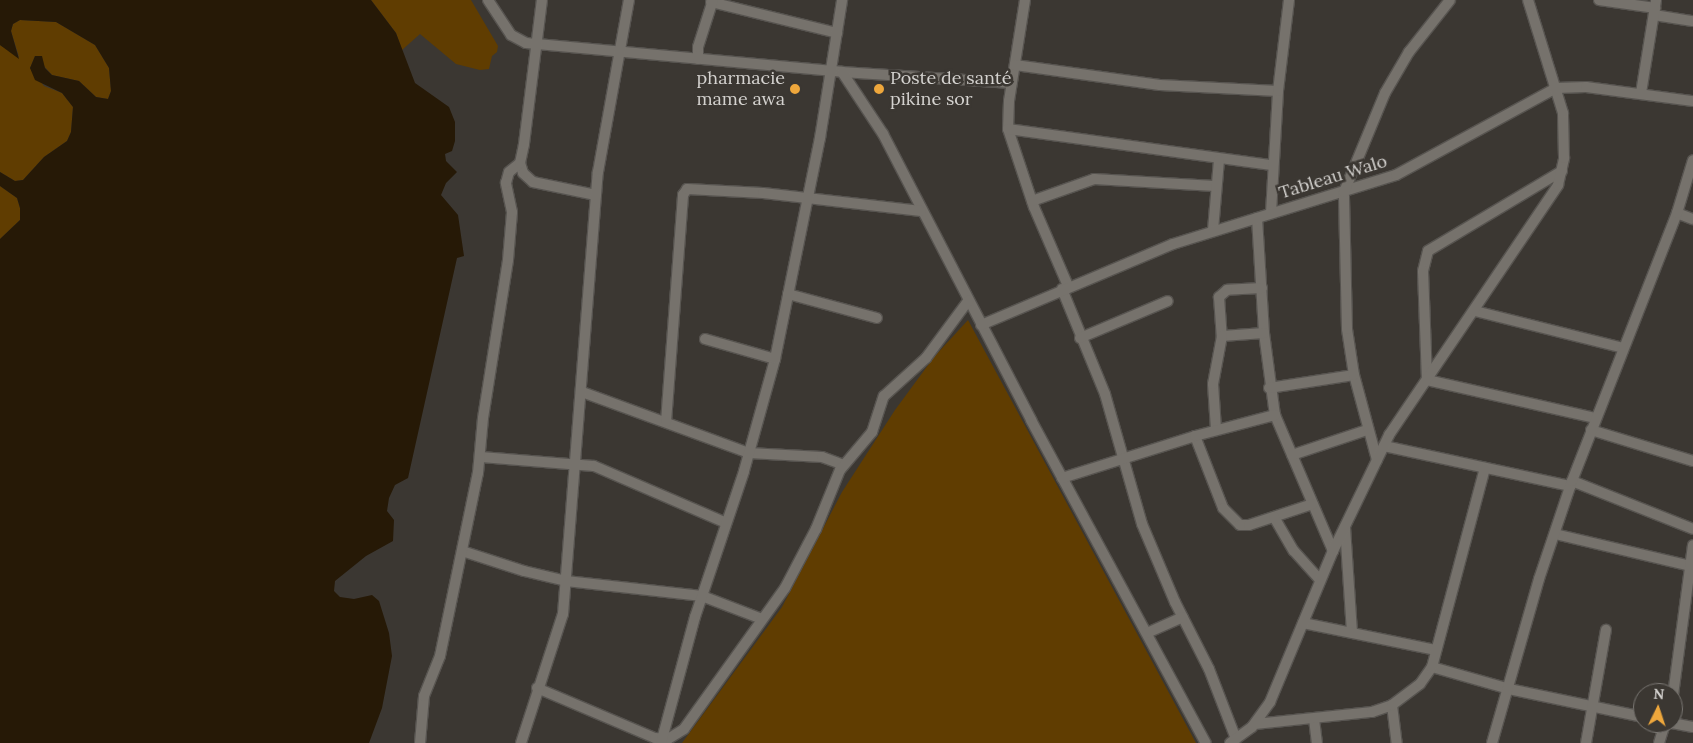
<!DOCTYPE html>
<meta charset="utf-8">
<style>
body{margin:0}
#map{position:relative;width:1693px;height:743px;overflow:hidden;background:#3b3732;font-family:Lora,serif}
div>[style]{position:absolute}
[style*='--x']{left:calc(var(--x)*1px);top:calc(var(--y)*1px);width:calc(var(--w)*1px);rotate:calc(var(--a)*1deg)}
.green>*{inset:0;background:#603d01}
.water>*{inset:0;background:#261906}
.roads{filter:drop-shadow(1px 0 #575450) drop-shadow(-1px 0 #575450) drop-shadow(0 1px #575450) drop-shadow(0 -1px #575450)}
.street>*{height:10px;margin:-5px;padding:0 5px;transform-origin:5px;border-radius:5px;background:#76726c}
.dots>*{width:14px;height:14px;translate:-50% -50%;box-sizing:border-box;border:2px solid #3b3732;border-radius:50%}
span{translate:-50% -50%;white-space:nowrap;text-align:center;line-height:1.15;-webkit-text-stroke:5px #3b3732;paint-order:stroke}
.poi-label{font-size:18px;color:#d4d2cf}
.right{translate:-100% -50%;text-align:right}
.left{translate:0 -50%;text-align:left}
.street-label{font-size:18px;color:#d4d2cf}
.north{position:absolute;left:1633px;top:683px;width:50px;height:50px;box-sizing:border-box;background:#3b3732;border:1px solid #787571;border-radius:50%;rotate:4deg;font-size:14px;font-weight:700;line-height:20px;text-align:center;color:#d4d2cf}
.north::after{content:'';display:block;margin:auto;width:18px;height:22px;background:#eea73c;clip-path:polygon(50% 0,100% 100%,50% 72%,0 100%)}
</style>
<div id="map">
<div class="green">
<i style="clip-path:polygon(371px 0,471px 0,498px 46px,497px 52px,492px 56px,489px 69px,480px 70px,456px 64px,420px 34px,402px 50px,396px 33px)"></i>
<i style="clip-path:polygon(20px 20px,56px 22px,95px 45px,109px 68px,111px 91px,108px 99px,96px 97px,79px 81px,52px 75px,35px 56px,30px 68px,44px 86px,62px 93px,73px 107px,71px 132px,67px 141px,44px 157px,23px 180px,15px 181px,0 172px,0 45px,19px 57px,11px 31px,13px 24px)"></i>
<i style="clip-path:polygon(0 186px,17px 198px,20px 208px,20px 220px,0 239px)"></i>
<i style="clip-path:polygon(968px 320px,1196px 743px,682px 743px,782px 607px,842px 492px,895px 410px,934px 357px)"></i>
</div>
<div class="water">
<i style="clip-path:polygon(0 0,371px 0,396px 33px,415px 83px,449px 107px,455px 122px,455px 141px,452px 151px,445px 154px,446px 161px,457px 172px,446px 183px,441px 195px,458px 215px,464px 256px,457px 258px,408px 478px,395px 485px,389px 498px,387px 511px,394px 520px,393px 541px,366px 556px,335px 581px,334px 591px,340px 597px,354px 599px,372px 595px,379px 601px,389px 633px,392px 656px,382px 708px,369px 743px,0 743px,0 239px,20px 220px,20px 208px,17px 198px,0 186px,0 172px,15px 181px,23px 180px,44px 157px,67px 141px,71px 132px,73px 107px,62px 93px,35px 80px,30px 68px,35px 56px,42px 56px,45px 68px,52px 75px,79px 81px,96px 97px,108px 99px,111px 91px,109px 68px,95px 45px,56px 22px,20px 20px,13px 24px,11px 31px,19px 59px,0 45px)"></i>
</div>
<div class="roads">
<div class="street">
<i style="--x:488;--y:0;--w:42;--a:56.7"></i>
<i style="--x:511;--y:35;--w:17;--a:28"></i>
<i style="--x:526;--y:43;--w:317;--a:5.2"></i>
<i style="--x:842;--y:72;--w:170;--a:3.7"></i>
<i style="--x:1025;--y:0;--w:102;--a:99"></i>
<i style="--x:1009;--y:101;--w:28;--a:92"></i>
<i style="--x:1008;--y:129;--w:82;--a:71.6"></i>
<i style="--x:1034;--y:207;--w:86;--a:66.7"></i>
<i style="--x:1599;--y:0;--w:57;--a:8.1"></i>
<i style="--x:711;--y:2;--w:130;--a:13.8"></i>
<i style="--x:1654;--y:15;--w:39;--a:9"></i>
<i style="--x:698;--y:59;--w:12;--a:-90"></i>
<i style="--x:698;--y:47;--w:49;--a:-72.3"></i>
<i style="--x:1015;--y:65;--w:146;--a:7.9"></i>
<i style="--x:1160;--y:85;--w:118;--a:2.9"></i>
<i style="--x:842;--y:72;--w:74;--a:56.5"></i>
<i style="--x:883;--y:134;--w:322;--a:62.6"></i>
<i style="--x:1031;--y:420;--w:367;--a:61.6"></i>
<i style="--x:1641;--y:93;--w:94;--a:-80.8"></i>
<i style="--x:1008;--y:129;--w:266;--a:7.8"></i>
<i style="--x:520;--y:163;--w:10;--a:73"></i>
<i style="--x:523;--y:173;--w:13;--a:42"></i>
<i style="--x:533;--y:182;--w:64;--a:11.7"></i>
<i style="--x:1562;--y:171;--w:156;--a:149.2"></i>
<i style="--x:1428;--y:251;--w:21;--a:104"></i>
<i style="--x:1423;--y:271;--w:109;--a:87.9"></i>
<i style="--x:1427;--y:380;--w:173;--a:12.7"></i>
<i style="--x:1032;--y:201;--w:66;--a:-19.5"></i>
<i style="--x:1094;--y:179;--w:121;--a:3.3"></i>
<i style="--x:1271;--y:213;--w:122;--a:-86.7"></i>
<i style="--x:1278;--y:91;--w:92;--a:-83.1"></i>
<i style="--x:1677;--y:213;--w:17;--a:21"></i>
<i style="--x:1257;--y:218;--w:115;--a:86.5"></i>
<i style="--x:1264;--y:333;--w:83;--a:82.4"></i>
<i style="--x:1275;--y:415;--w:148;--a:66.9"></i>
<i style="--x:1213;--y:230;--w:70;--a:-85.1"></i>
<i style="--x:1262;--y:288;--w:35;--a:177"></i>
<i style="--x:1227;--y:290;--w:11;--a:139"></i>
<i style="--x:1219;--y:297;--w:39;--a:86"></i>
<i style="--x:1222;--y:336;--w:42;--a:-4.1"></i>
<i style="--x:1062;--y:289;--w:113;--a:67.7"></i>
<i style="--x:1105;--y:394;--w:135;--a:74.1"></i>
<i style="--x:1142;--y:524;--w:85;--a:67.1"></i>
<i style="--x:1175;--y:602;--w:75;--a:63.1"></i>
<i style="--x:1209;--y:669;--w:75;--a:68.9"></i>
<i style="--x:788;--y:294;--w:92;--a:15.1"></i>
<i style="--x:1475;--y:311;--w:153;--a:14"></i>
<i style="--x:981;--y:325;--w:208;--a:-22.9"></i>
<i style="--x:1173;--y:244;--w:233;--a:-17.2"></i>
<i style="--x:1396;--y:175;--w:182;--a:-28.5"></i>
<i style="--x:1556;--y:88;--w:30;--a:-2"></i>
<i style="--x:1586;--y:87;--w:108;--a:7.5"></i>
<i style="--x:1080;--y:338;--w:95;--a:-22.8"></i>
<i style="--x:705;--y:339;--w:73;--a:15.9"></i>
<i style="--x:1269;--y:388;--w:86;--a:-8.7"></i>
<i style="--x:582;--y:392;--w:178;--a:20.1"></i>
<i style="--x:749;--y:453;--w:73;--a:3.1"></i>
<i style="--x:822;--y:457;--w:23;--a:20"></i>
<i style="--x:666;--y:422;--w:228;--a:-85.7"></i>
<i style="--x:683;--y:195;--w:7;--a:-56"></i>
<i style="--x:687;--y:189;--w:76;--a:3"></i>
<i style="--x:763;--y:193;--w:159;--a:6.5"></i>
<i style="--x:1216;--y:429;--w:45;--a:-93.8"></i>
<i style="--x:1213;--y:384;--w:49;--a:-79.4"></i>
<i style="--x:1591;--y:430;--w:107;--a:16.9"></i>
<i style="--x:1195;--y:436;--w:77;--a:68.7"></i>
<i style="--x:1223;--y:508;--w:24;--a:45"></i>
<i style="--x:1240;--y:525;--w:9;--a:0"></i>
<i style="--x:1249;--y:525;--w:67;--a:-18.2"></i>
<i style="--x:1384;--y:446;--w:191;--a:12.1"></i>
<i style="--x:1292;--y:455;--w:79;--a:-18.4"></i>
<i style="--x:481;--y:457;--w:113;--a:4.6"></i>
<i style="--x:594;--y:466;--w:142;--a:23.3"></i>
<i style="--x:1377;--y:460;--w:88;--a:-105.1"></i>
<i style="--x:1354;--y:375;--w:47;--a:-98.7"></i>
<i style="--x:1347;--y:329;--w:137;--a:-91.3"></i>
<i style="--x:1344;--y:192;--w:107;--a:-67.5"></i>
<i style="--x:1385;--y:93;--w:48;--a:-59.7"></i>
<i style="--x:1409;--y:52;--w:66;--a:-51.7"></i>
<i style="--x:1062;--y:478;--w:139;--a:-17.5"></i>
<i style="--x:1195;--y:436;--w:83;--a:-14.7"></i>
<i style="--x:1572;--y:481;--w:130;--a:21.6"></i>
<i style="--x:1274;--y:517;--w:39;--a:60"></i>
<i style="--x:1294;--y:551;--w:39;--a:48"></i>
<i style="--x:1345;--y:527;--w:106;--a:86.2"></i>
<i style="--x:1555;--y:534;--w:139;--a:13.3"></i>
<i style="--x:462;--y:551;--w:65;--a:17.9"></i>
<i style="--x:524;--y:571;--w:43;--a:13.4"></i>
<i style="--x:566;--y:581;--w:137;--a:6.3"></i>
<i style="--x:702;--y:596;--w:64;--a:21"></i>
<i style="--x:1303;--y:623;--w:136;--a:11.5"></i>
<i style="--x:1147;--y:633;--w:39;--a:-24"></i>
<i style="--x:1432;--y:667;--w:80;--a:15.9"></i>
<i style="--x:1509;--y:689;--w:137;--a:11.8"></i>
<i style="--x:537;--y:688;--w:128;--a:23"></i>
<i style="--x:655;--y:738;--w:13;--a:4"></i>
<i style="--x:668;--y:739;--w:19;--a:-32"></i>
<i style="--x:684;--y:729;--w:173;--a:-54.4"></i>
<i style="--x:785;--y:588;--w:67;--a:-62.3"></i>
<i style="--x:816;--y:529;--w:64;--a:-67.9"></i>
<i style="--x:840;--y:470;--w:50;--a:-49.9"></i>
<i style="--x:872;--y:432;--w:38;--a:-72"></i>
<i style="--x:884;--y:396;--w:57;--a:-42.1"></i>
<i style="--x:926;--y:358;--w:71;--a:-53.6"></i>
<i style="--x:1673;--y:695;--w:151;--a:-82.4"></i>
<i style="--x:1392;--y:705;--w:38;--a:83"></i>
<i style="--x:1314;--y:719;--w:24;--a:83"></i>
<i style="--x:1672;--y:723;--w:21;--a:11"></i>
<i style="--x:1255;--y:724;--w:118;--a:-5.9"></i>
<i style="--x:1372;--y:712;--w:21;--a:-19"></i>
<i style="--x:1392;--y:705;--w:35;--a:-37"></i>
<i style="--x:1420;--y:684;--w:21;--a:-55"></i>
<i style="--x:1432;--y:667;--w:206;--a:-75.1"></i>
<i style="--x:420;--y:743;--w:47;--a:-85.1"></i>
<i style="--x:424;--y:696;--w:43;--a:-68.2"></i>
<i style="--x:440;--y:656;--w:187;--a:-78.3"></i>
<i style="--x:478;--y:473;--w:55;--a:-84.8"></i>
<i style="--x:483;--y:418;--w:160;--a:-81"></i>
<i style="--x:508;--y:260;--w:48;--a:-85.2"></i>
<i style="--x:512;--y:212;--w:30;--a:-102"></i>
<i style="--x:506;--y:183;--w:11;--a:-75"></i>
<i style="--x:509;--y:172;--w:14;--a:-39"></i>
<i style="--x:520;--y:163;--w:19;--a:-78"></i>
<i style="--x:524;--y:144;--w:145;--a:-82.9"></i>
<i style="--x:521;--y:743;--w:136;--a:-72"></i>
<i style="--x:563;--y:614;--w:443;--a:-85.5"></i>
<i style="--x:598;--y:172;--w:175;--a:-79.8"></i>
<i style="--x:661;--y:743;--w:131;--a:-74.9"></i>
<i style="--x:695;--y:617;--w:154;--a:-71.4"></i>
<i style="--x:744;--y:471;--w:116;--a:-74.5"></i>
<i style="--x:775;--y:359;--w:226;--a:-78.5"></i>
<i style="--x:820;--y:138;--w:140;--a:-80.9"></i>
<i style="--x:1230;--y:743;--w:27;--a:-36"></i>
<i style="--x:1252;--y:727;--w:31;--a:-54"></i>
<i style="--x:1270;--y:702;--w:164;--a:-67.4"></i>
<i style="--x:1333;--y:551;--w:129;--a:-64.2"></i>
<i style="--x:1389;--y:435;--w:302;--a:-55.9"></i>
<i style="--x:1558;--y:185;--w:28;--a:-77"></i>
<i style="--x:1564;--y:158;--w:45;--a:-91.3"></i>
<i style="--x:1563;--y:113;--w:118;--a:-107.2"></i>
<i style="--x:1492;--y:743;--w:171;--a:-74"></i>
<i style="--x:1539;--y:579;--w:103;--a:-71.4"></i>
<i style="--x:1572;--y:481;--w:288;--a:-68.6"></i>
<i style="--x:1677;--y:213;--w:55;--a:-73.2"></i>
<i style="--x:1586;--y:743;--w:115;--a:-80"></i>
<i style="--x:1659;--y:743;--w:21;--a:-73"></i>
</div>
</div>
<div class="dots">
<i style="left:795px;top:89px;background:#eea73c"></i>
<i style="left:879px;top:89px;background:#eea73c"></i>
</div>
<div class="poi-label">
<span class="right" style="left:785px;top:89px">pharmacie<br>mame awa</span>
<span class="left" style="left:890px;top:89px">Poste de santé<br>pikine sor</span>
</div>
<div class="street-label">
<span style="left:1333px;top:177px;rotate:-17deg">Tableau Walo</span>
</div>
<div class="north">N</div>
</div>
